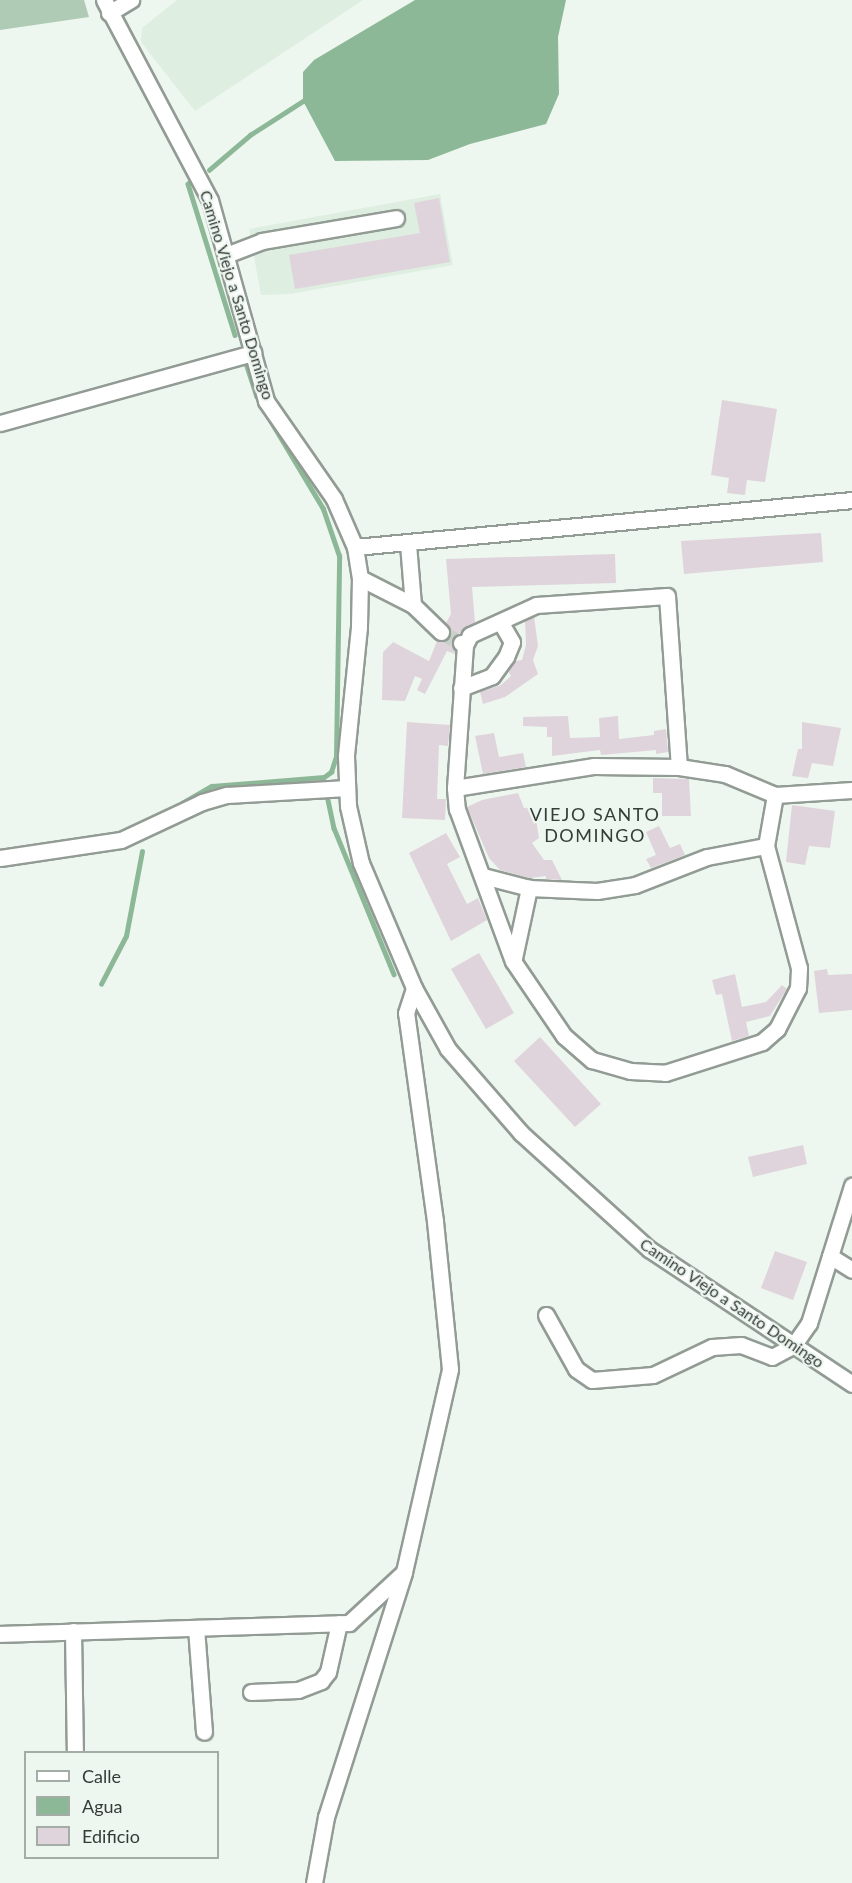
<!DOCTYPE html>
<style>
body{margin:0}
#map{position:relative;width:852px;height:1883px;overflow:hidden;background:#edf7ef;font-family:Lato,sans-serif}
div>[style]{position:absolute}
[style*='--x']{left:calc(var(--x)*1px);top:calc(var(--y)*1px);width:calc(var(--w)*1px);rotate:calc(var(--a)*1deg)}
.built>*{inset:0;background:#deeee1}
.green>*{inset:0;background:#afcab5}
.water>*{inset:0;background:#8db897}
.stream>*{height:4.5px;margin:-2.25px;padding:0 2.25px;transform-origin:2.25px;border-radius:2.25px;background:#8db897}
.building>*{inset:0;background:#dfd4db}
.minor-tunnel>*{height:15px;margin-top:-7.5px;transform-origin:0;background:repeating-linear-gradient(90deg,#c9d1ca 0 15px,transparent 0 23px)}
.roads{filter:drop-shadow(2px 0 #929b94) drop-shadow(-2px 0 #929b94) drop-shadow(0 2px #929b94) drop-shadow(0 -2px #929b94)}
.minor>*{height:15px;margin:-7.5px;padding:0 7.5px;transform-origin:7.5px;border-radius:7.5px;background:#fff}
span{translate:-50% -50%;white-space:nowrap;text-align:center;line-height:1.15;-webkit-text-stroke:4.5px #edf7ef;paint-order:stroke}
.street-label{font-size:16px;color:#373b38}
.neighbourhood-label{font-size:18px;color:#353d37;letter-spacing:1.5px}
.legend{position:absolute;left:24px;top:1751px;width:195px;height:108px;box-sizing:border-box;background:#edf7ef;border:2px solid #a4aca6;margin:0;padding:8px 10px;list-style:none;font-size:18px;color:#373b38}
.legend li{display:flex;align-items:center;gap:12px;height:30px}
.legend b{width:30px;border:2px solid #a4aca6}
</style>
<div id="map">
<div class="built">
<i style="clip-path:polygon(177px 0,363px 0,195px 111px,141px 42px,142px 28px)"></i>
<i style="clip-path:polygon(440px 194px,453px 265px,290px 294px,261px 295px,249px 229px)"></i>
</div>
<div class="green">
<i style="clip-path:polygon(0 0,84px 0,89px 17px,0 30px)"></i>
</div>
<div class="water">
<i style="clip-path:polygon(415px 0,566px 0,558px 37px,559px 94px,546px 124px,470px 144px,428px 160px,335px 161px,303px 101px,303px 72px,314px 60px)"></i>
</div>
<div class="stream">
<i style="--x:209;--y:170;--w:54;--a:-40.5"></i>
<i style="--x:250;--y:135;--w:63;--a:-32.7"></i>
<i style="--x:193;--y:180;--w:6;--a:141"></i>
<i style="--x:188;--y:184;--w:158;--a:72.7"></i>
<i style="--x:245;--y:360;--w:38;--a:72"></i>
<i style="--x:328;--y:800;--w:29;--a:78"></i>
<i style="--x:334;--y:828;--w:158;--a:67.7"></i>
<i style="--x:182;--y:803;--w:34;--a:-30"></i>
<i style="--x:212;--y:786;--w:112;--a:-4.6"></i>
<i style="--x:324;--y:777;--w:9;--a:-36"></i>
<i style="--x:331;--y:772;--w:16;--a:-72"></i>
<i style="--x:336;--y:757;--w:201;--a:-89.1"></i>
<i style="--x:339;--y:556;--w:50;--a:-108.8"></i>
<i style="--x:323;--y:509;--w:107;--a:-120.9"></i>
<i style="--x:101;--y:984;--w:54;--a:-62.5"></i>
<i style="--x:126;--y:936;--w:86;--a:-79.3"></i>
</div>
<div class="building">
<i style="clip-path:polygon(439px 198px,450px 262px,295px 289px,289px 255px,420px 233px,414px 203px)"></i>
<i style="clip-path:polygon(722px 400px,777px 409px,765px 482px,747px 480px,745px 495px,727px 493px,729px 478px,711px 475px)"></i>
<i style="clip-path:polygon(821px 533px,823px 562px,684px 574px,681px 541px)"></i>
<i style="clip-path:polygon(615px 554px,616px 583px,472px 587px,475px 622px,453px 638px,455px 654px,447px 651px,425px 694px,417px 690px,422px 679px,415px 676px,405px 701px,382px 700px,383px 652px,393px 642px,429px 661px,437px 641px,444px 641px,450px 635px,446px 623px,451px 614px,446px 559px)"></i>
<i style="clip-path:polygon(534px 616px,538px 646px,533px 660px,538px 674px,505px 697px,483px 704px,480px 692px,501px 685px,511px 676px,508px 671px,515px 661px,522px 660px,526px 645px,525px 621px)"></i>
<i style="clip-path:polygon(568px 716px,570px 738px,600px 737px,599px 718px,618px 716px,619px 739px,654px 735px,654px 731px,666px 729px,668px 752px,656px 754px,656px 750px,601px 755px,600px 750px,552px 756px,552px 737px,547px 737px,547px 727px,523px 726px,523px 717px)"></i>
<i style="clip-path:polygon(407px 722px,450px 725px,448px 746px,439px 745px,437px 799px,446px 799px,445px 820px,402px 818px)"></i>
<i style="clip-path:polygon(802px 722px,841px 728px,833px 766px,812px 763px,808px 778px,792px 776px,798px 749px,802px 749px)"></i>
<i style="clip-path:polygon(494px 733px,499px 757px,523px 753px,526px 767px,483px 774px,475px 736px)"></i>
<i style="clip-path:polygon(653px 778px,689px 779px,691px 816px,662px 816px,662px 793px,653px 793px)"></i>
<i style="clip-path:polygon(518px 793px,524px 808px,534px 807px,539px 838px,532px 843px,544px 860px,552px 860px,562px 880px,546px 879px,546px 876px,530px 878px,500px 870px,489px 858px,467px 807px,482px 800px)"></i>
<i style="clip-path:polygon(792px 805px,835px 811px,830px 848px,809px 846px,805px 865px,786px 862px)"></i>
<i style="clip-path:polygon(659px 826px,670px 848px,680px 844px,685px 855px,651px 868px,646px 859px,656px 855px,646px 832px)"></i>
<i style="clip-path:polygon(446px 833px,460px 857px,447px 864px,467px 904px,478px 898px,487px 920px,451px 941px,409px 853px)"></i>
<i style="clip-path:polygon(479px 953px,514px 1013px,486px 1029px,451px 969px)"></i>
<i style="clip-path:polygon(827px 969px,828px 975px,852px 974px,852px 1010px,819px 1013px,814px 971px)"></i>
<i style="clip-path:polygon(735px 974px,742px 1007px,766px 1002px,782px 985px,787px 989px,770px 1016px,746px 1022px,749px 1036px,732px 1041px,722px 994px,716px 995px,712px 980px)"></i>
<i style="clip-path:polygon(540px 1037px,601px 1104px,575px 1127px,514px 1061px)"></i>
<i style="clip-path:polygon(803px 1145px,807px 1164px,753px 1177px,748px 1157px)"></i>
<i style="clip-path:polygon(775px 1251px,807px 1262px,793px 1300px,761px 1288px)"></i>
</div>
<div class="minor-tunnel">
<i style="--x:441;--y:632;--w:23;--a:29"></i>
</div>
<div class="roads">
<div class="minor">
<i style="--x:104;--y:0;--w:226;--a:62.1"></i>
<i style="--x:210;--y:200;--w:209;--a:74.4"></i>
<i style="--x:266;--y:401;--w:119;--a:55.2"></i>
<i style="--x:334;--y:499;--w:52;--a:66.4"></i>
<i style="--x:355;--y:547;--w:31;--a:81"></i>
<i style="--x:360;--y:578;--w:49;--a:91.2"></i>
<i style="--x:359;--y:627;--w:130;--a:95.8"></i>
<i style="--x:346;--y:756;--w:50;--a:87.7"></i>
<i style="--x:348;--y:806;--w:58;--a:77.2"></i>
<i style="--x:361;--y:863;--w:136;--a:67"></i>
<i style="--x:414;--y:988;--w:70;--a:60.9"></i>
<i style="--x:448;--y:1049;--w:111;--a:49"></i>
<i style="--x:521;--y:1133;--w:173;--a:42.2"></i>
<i style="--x:649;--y:1249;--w:244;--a:33.6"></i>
<i style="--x:109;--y:13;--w:26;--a:-31"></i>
<i style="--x:226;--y:255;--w:39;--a:-21"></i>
<i style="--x:262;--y:241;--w:136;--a:-9.7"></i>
<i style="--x:0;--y:423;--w:263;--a:-15.5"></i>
<i style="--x:408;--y:544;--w:61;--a:85.3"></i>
<i style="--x:355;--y:547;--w:499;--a:-5.4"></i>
<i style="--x:360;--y:578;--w:59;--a:27"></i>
<i style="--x:413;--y:605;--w:39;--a:44"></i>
<i style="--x:461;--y:643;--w:4;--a:27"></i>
<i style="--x:465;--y:645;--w:143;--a:94"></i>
<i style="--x:455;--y:788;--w:21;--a:85"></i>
<i style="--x:457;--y:809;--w:162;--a:69.8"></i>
<i style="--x:513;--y:961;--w:91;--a:55.8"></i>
<i style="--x:564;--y:1036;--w:37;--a:41"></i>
<i style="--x:592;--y:1060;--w:40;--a:16"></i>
<i style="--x:630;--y:1071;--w:35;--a:3"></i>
<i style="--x:665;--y:1073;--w:102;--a:-17.7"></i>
<i style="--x:762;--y:1042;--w:20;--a:-41"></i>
<i style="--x:777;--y:1029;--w:46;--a:-62.9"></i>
<i style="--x:798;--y:988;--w:20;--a:-87"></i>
<i style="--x:799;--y:968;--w:126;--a:-105.1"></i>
<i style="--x:766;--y:846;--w:52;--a:-80"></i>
<i style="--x:465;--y:645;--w:11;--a:-63"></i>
<i style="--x:470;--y:635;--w:72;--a:-24.4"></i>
<i style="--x:536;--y:605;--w:131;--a:-3.9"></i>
<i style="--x:667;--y:596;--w:171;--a:86"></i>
<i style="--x:461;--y:688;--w:33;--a:-21"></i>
<i style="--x:492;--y:676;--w:24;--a:-54"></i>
<i style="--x:506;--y:657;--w:16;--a:-68"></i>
<i style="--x:512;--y:642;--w:22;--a:-120"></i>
<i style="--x:455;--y:788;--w:141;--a:-9"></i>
<i style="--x:594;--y:766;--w:85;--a:0.7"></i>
<i style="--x:679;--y:767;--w:47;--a:8.7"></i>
<i style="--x:725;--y:774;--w:54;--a:22.8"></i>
<i style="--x:775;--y:795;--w:77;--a:-3.7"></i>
<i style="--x:0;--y:858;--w:122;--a:-8.5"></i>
<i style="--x:121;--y:840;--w:89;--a:-25.1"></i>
<i style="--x:202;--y:802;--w:26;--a:-16"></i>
<i style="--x:227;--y:795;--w:120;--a:-3.3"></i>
<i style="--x:483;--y:876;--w:48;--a:14.6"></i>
<i style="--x:529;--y:888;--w:68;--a:2.5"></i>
<i style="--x:597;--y:891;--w:38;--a:-9"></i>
<i style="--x:635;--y:885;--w:77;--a:-21.3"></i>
<i style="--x:707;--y:857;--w:60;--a:-10.6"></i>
<i style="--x:514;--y:958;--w:72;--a:-77.9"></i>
<i style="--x:830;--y:1256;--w:26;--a:32"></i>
<i style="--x:546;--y:1315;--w:62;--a:60.9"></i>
<i style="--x:576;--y:1369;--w:19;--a:35"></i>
<i style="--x:592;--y:1380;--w:61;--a:-4.7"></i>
<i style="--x:653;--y:1375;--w:65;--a:-25.4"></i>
<i style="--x:712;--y:1347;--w:29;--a:-4"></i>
<i style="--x:741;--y:1345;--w:33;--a:21"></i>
<i style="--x:772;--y:1357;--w:24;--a:-28"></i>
<i style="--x:793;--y:1346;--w:28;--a:-55"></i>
<i style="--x:809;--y:1323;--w:144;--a:-72.6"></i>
<i style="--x:196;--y:1628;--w:104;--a:85.6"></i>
<i style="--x:73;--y:1631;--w:121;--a:89.1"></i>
<i style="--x:0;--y:1634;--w:349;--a:-1.8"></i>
<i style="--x:349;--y:1623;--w:72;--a:-42.8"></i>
<i style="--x:251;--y:1692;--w:47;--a:-2.4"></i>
<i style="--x:298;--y:1690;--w:25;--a:-21"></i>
<i style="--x:321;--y:1681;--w:11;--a:-52"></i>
<i style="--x:328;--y:1672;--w:50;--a:-77.3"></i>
<i style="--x:314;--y:1883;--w:67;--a:-79.7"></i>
<i style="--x:326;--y:1817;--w:257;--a:-72.3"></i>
<i style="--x:404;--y:1572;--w:208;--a:-77.2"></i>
<i style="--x:450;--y:1369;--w:149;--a:-95.8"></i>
<i style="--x:435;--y:1221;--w:210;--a:-97.9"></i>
<i style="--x:406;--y:1013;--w:26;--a:-72"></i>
</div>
</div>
<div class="street-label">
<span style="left:237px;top:295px;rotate:73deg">Camino Viejo a Santo Domingo</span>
<span style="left:732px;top:1303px;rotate:34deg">Camino Viejo a Santo Domingo</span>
</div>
<div class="neighbourhood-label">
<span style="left:595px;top:825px">VIEJO SANTO<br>DOMINGO</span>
</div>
<ul class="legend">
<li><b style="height:8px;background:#fff"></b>Calle</li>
<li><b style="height:16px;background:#8db897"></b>Agua</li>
<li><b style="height:16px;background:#dfd4db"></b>Edificio</li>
</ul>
</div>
